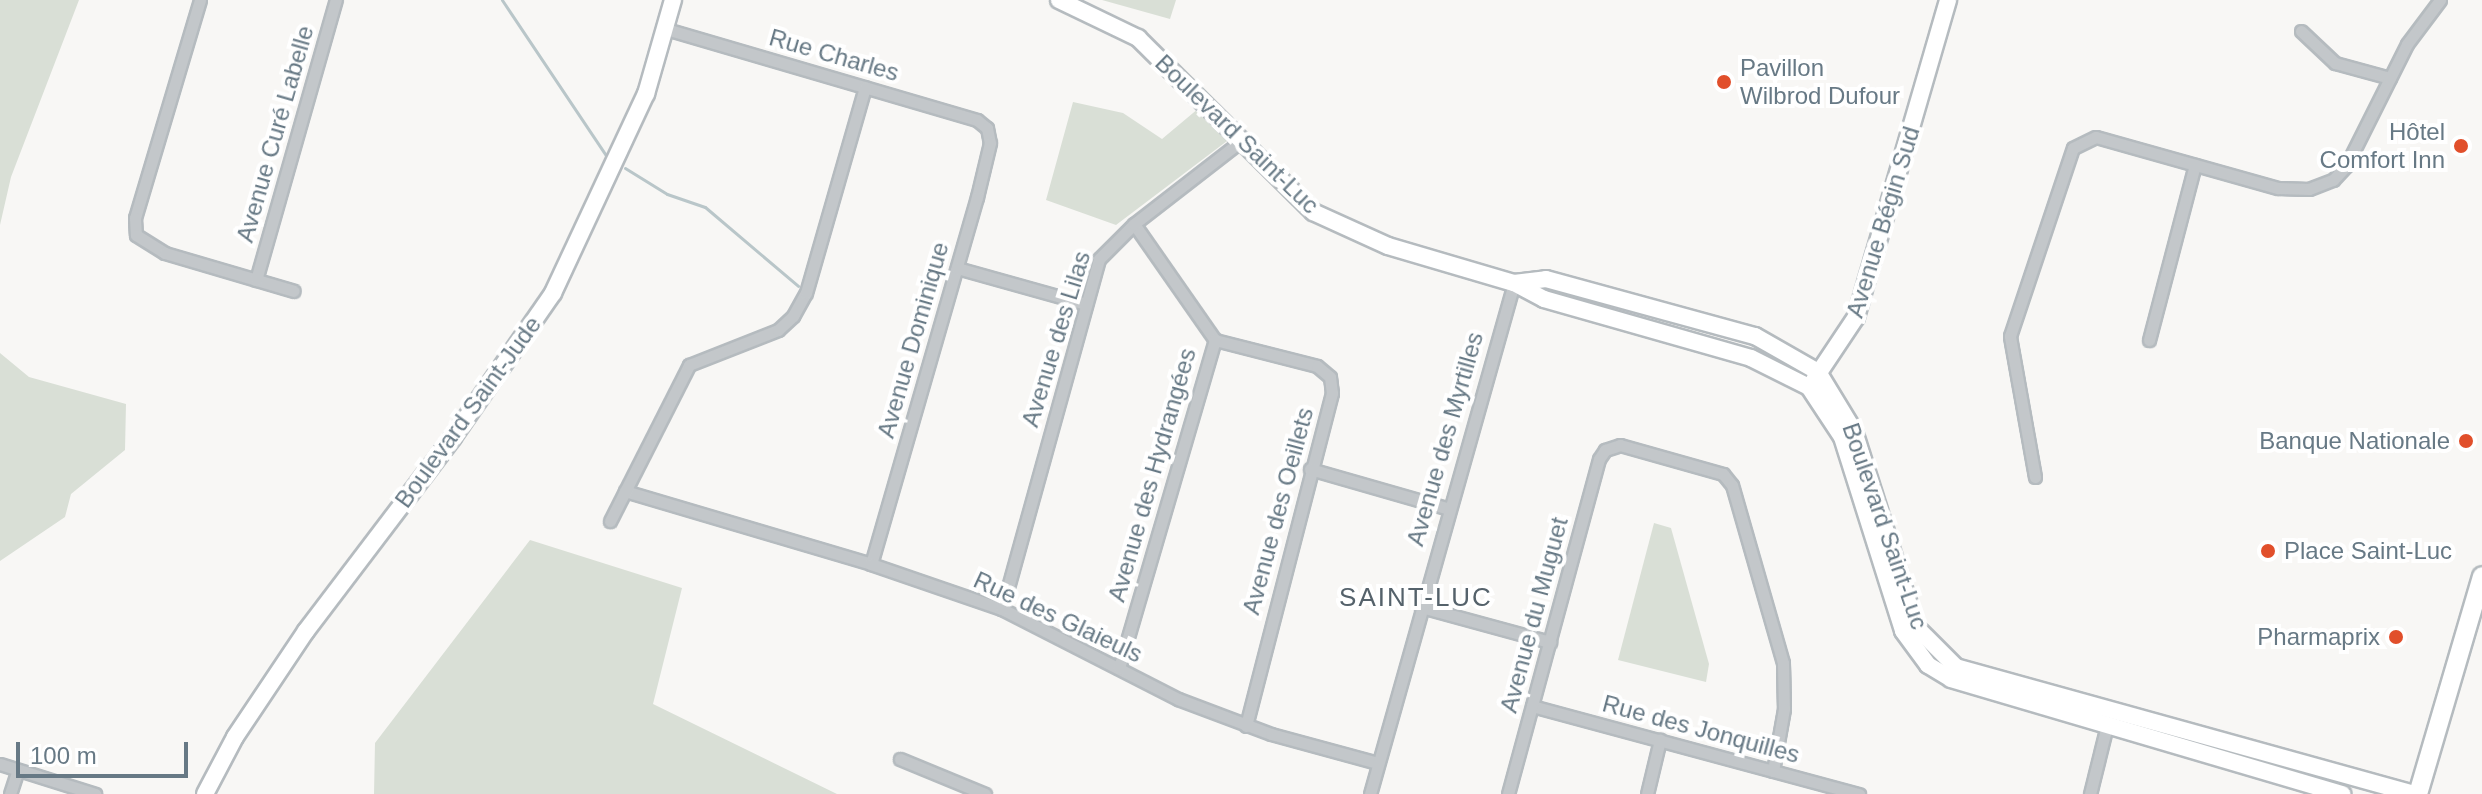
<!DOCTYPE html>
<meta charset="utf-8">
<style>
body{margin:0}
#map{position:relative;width:2482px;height:794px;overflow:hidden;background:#f8f7f5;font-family:Arial,sans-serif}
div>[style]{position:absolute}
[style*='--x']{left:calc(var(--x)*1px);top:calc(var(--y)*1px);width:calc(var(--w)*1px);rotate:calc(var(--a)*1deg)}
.green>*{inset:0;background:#d9dfd6}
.stream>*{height:3px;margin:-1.5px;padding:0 1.5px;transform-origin:1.5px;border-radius:1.5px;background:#b9c6c9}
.roads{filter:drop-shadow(2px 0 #b5bbbf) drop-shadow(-2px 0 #b5bbbf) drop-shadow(0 2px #b5bbbf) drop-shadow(0 -2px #b5bbbf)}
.street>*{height:11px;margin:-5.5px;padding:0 5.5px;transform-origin:5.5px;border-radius:5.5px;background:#c3c7ca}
.secondary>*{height:16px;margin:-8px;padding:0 8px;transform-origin:8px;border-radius:8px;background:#fff}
.primary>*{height:18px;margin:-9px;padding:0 9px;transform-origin:9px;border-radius:9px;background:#fff}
.dots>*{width:22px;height:22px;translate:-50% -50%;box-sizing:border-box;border:4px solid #fff;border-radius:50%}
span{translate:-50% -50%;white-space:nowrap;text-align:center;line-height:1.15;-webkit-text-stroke:8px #fff;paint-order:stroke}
.street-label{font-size:24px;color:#677985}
.poi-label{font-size:24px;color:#677985}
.left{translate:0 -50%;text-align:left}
.right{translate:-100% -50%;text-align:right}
.neighbourhood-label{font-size:26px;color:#55626b;letter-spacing:2px}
.scale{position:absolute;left:16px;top:742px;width:172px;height:36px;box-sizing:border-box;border:4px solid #677985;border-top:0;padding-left:10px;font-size:24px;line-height:28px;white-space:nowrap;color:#677985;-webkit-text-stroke:6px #fff;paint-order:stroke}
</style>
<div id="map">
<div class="green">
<i style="clip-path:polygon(0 0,79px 0,11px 177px,0 225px)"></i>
<i style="clip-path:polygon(1102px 0,1176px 0,1170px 19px)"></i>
<i style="clip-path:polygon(1073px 102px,1123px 113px,1162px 139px,1199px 108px,1227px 141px,1116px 225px,1046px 200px)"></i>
<i style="clip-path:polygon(0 353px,29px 377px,126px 404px,125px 450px,71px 494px,65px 517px,0 561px)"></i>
<i style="clip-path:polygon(1654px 523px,1671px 528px,1709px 664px,1706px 682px,1618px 660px)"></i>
<i style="clip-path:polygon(530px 540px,682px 588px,653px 704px,837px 794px,374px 794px,375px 743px)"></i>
</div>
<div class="stream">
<i style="--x:502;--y:0;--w:189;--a:56.2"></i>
<i style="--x:625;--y:168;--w:49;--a:31.8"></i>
<i style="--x:667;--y:194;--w:40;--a:18.9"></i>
<i style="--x:705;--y:207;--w:122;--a:40.3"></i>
</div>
<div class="roads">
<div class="street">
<i style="--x:200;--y:0;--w:227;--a:106.6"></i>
<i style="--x:135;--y:218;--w:17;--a:87"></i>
<i style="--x:136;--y:235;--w:34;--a:32"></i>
<i style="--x:165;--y:253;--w:134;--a:16.4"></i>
<i style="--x:666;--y:29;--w:324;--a:16.3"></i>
<i style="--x:977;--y:120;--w:13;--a:39"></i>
<i style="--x:987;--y:128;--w:15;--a:79"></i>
<i style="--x:990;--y:143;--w:56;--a:103.5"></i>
<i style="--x:977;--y:197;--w:382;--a:106.1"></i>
<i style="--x:2301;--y:31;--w:47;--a:43.3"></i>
<i style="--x:2335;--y:63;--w:57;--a:15.3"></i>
<i style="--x:1134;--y:224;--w:141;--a:55.1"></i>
<i style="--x:1215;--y:340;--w:105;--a:14.3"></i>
<i style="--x:1317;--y:366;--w:17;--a:40"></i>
<i style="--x:1330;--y:377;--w:16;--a:83"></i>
<i style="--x:1332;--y:393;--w:344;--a:104.5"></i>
<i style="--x:957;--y:268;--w:134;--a:15.6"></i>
<i style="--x:256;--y:280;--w:291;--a:-74.1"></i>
<i style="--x:2149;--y:340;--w:181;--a:-75.3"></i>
<i style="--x:1310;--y:469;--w:141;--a:16"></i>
<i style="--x:2035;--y:477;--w:143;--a:-100.1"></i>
<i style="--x:2010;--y:336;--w:198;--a:-71.5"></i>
<i style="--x:2073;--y:148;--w:25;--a:-26"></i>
<i style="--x:2096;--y:137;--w:189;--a:15.7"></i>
<i style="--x:2278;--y:188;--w:31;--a:2"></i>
<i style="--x:2309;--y:189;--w:26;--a:-21"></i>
<i style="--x:2333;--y:180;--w:19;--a:-47"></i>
<i style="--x:2346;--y:166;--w:136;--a:-63.4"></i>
<i style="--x:2407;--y:44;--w:55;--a:-53.1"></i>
<i style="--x:625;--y:491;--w:257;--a:16.5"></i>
<i style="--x:871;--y:564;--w:139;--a:19"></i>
<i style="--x:1002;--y:609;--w:198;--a:27.1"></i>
<i style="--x:1178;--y:699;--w:99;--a:20.6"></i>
<i style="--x:1271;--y:734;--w:111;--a:15.2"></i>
<i style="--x:610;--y:521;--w:175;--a:-63.1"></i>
<i style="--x:689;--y:365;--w:96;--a:-21.5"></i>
<i style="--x:778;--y:330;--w:21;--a:-43"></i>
<i style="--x:793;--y:316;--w:26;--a:-61"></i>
<i style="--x:806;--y:293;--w:214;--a:-74"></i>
<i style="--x:1421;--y:607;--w:134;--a:15.2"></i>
<i style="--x:1002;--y:609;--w:363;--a:-74.5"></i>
<i style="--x:1099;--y:259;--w:49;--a:-45"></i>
<i style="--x:1134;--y:224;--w:135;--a:-37.8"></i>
<i style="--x:1119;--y:668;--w:342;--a:-73.7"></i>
<i style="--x:1532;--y:706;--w:339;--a:15.1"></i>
<i style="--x:900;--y:759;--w:92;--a:22.4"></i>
<i style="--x:0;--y:764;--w:100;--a:17.5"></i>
<i style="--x:10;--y:794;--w:25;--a:-72"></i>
<i style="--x:1370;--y:794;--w:531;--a:-74.26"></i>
<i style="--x:1508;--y:794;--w:347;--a:-74.8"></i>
<i style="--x:1599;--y:459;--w:11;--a:-56"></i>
<i style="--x:1605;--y:450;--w:16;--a:-18"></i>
<i style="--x:1620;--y:445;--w:107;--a:15.7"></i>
<i style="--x:1723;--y:474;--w:14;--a:51"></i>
<i style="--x:1732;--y:485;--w:185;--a:74"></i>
<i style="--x:1783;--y:663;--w:46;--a:88.8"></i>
<i style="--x:1784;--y:709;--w:63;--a:100.1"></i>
<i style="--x:1647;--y:794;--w:56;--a:-76.5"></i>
<i style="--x:2090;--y:794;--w:75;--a:-76.1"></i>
</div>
<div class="secondary">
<i style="--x:1059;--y:0;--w:88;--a:25.7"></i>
<i style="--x:1138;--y:38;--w:247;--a:44.8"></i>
<i style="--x:1313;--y:212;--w:82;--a:24.4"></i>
<i style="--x:1388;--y:246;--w:131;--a:16.4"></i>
<i style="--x:1514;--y:283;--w:34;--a:28"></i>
<i style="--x:1544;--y:299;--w:215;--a:15.9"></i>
<i style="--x:1751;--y:358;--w:65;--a:26.6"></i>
<i style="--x:1809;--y:387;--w:60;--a:56.6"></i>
<i style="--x:1842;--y:437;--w:203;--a:72.5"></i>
<i style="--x:1903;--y:631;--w:42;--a:53.7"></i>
<i style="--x:1928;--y:665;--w:27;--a:31"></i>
<i style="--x:1951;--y:679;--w:408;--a:16.4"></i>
<i style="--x:1514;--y:283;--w:32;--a:-7"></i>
<i style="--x:1546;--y:279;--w:217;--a:15.3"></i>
<i style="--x:1755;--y:336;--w:73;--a:29.7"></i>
<i style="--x:1818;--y:372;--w:69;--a:58.6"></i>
<i style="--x:1854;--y:431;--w:206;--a:72.4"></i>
<i style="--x:1916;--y:627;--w:57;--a:45"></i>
<i style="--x:1956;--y:667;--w:474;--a:15.5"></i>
<i style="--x:1814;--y:380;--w:76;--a:-56.3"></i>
<i style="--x:1856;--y:317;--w:330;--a:-73.8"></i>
<i style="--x:205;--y:794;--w:64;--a:-62.2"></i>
<i style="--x:235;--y:737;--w:128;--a:-56.2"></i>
<i style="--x:306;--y:631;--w:243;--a:-52.8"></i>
<i style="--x:453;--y:437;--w:175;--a:-55.2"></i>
<i style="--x:553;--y:293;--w:220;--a:-65"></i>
<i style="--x:646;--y:94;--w:98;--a:-74"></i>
</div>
<div class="primary">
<i style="--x:2418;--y:794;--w:227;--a:-73.6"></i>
</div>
</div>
<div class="dots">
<i style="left:1724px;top:82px;background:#e14f2b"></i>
<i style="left:2461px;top:146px;background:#e14f2b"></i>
<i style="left:2466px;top:441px;background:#e14f2b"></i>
<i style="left:2268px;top:551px;background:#e14f2b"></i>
<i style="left:2396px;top:637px;background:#e14f2b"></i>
</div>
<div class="street-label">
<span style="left:834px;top:55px;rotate:16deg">Rue Charles</span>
<span style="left:275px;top:134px;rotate:-74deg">Avenue Curé Labelle</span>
<span style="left:1237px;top:134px;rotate:44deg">Boulevard Saint-Luc</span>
<span style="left:1883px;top:222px;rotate:-73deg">Avenue Bégin Sud</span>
<span style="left:1056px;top:339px;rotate:-73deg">Avenue des Lilas</span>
<span style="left:913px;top:340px;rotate:-74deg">Avenue Dominique</span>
<span style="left:468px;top:412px;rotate:-54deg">Boulevard Saint-Jude</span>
<span style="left:1445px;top:439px;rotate:-74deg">Avenue des Myrtilles</span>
<span style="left:1152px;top:475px;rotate:-74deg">Avenue des Hydrangées</span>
<span style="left:1278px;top:511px;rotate:-75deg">Avenue des Oeillets</span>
<span style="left:1885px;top:526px;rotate:71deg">Boulevard Saint-Luc</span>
<span style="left:1534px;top:615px;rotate:-75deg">Avenue du Muguet</span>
<span style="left:1058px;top:617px;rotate:25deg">Rue des Glaieuls</span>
<span style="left:1701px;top:729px;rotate:15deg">Rue des Jonquilles</span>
</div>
<div class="poi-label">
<span class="left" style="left:1740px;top:82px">Pavillon<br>Wilbrod Dufour</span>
<span class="right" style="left:2445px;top:146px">Hôtel<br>Comfort Inn</span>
<span class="right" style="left:2450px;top:441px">Banque Nationale</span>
<span class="left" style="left:2284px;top:551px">Place Saint-Luc</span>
<span class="right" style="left:2380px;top:637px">Pharmaprix</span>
</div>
<div class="neighbourhood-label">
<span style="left:1416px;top:598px">SAINT-LUC</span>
</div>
<div class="scale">100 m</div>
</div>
